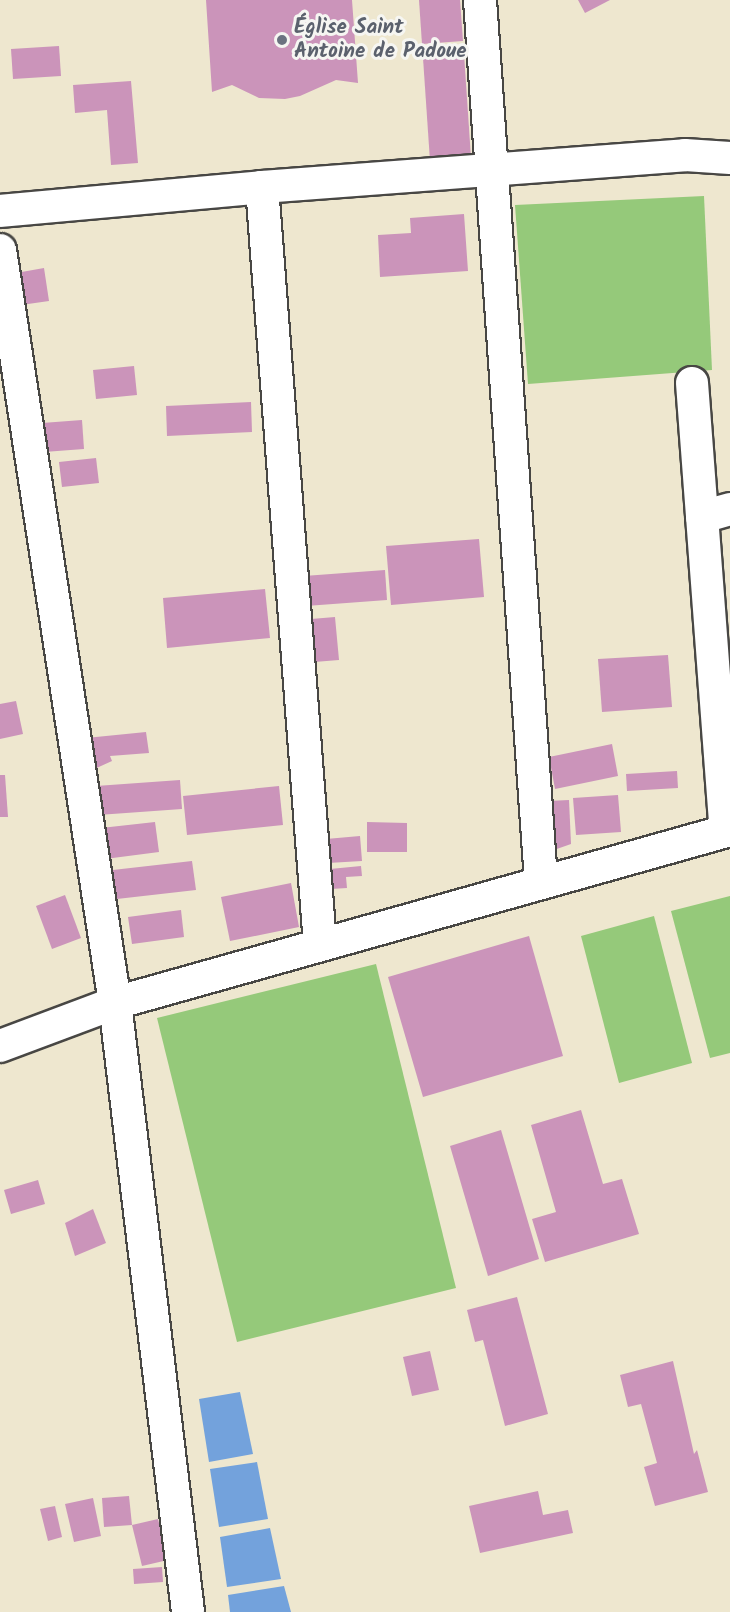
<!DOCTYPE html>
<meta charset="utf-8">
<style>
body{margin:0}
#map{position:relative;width:730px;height:1612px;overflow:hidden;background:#eee7cf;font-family:Kalam,sans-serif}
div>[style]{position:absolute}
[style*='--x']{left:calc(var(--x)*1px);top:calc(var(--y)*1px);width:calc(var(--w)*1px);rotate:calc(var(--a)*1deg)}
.green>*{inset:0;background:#95c97a}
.water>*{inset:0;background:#73a2dc}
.building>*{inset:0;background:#cb94ba}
.roads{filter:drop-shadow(2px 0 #484744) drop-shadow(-2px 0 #484744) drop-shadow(0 2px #484744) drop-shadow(0 -2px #484744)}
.minor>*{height:32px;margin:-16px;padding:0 16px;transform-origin:16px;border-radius:16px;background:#fff}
.dots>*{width:16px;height:16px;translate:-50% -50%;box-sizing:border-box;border:3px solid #f6f6f2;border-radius:50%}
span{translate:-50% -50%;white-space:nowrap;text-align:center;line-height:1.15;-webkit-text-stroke:6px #f6f6f2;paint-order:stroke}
.worship-label{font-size:21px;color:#5b616d;font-weight:700}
.left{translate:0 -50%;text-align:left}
</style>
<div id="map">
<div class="green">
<i style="clip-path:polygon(704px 196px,712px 370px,528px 384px,515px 205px)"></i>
<i style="clip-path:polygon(730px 896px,730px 1053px,710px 1058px,671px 911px)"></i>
<i style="clip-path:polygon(654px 916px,692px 1063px,619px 1083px,581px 936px)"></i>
<i style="clip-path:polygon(376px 964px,456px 1288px,237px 1342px,157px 1018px)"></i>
</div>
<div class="water">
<i style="clip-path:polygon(240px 1392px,253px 1454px,209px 1462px,199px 1399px)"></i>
<i style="clip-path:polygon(257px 1462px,268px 1519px,219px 1527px,210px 1469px)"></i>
<i style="clip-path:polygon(270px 1528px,281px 1579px,227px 1587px,220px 1537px)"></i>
<i style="clip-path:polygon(284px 1586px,291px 1612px,230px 1612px,228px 1595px)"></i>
</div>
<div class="building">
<i style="clip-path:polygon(206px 0,352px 0,358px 83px,336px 80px,300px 96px,285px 99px,259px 98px,232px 85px,212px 92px)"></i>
<i style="clip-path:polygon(419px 0,460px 0,463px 41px,422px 44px)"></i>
<i style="clip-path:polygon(578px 0,610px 0,585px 13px)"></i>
<i style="clip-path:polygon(59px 46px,61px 76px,13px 79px,11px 49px)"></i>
<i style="clip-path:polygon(464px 54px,471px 158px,430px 161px,423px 58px)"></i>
<i style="clip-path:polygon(131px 81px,138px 163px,111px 165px,107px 110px,75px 113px,73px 85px)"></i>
<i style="clip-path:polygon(464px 214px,468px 271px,380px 277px,378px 235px,411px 233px,410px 218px)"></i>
<i style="clip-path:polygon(44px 268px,49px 301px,21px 305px,16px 273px)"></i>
<i style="clip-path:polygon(134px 366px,137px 395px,96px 399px,93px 370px)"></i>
<i style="clip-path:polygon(251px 402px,252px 432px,167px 436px,166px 406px)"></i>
<i style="clip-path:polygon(82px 420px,84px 449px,44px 452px,42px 423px)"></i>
<i style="clip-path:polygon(96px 458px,99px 483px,62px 487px,59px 462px)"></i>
<i style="clip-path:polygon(479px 539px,484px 597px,391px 605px,386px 546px)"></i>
<i style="clip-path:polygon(385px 570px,387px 600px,306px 606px,304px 576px)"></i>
<i style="clip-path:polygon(265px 589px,270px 638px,167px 648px,163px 598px)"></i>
<i style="clip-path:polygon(335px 617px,339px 660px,302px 663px,299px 620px)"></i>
<i style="clip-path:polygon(668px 655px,672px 707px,602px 712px,598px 659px)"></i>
<i style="clip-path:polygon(16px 701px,23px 734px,0 739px,0 704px)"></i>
<i style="clip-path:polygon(146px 732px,149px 753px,110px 756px,112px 761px,90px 771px,86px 738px)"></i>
<i style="clip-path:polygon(612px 744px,618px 776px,555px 789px,549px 757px)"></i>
<i style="clip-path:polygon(677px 771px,678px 788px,627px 791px,626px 774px)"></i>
<i style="clip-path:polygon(0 775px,5px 775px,8px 817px,0 817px)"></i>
<i style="clip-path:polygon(180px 780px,182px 809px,98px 815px,96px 786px)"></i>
<i style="clip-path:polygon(279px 786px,283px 825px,187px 835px,183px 796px)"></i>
<i style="clip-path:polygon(618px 795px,621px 832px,576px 835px,573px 798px)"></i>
<i style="clip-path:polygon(569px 800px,571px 844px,551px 851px,548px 801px)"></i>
<i style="clip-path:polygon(155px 822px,159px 852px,105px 859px,101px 828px)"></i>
<i style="clip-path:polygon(367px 822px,407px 823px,407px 852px,367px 852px)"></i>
<i style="clip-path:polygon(360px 836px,362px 861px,328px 863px,326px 839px)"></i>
<i style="clip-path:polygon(192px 861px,196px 890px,108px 900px,104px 871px)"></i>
<i style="clip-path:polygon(361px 866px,362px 876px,346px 877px,347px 888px,331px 889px,330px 869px)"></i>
<i style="clip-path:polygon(291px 883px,299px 927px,230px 941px,221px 897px)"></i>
<i style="clip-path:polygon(65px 895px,81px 938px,52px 949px,36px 906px)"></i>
<i style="clip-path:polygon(181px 910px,184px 937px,132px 944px,128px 917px)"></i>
<i style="clip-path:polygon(529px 936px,563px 1056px,423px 1097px,388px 977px)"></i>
<i style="clip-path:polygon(581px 1110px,603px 1184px,622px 1179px,639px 1234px,545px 1262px,532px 1219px,556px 1212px,531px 1125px)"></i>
<i style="clip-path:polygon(501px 1130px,539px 1259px,488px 1276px,450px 1146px)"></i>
<i style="clip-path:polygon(38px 1180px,45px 1204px,11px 1214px,4px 1190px)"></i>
<i style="clip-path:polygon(93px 1209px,106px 1243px,75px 1256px,65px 1223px)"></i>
<i style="clip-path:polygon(517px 1297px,548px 1414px,505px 1426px,483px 1340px,475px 1342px,467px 1310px)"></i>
<i style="clip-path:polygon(430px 1351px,439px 1390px,412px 1396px,403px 1357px)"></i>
<i style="clip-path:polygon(673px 1361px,694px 1454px,697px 1450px,708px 1492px,655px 1506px,644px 1467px,657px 1463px,641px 1404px,628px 1407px,620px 1375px)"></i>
<i style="clip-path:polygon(538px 1491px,543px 1515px,568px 1510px,573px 1533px,480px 1553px,469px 1506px)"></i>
<i style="clip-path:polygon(129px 1496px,132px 1525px,104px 1527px,102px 1498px)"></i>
<i style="clip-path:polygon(93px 1498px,101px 1536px,74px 1542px,65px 1504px)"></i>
<i style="clip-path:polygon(55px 1506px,62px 1537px,48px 1541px,40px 1509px)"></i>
<i style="clip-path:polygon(158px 1519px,168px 1560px,142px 1566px,132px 1525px)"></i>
<i style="clip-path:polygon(162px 1567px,163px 1582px,134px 1584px,133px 1569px)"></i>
</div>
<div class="roads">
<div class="minor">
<i style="--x:480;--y:0;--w:884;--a:86.04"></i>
<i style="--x:262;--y:187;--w:759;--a:85.62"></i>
<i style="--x:0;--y:211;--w:263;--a:-5.2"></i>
<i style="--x:262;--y:187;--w:424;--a:-4.3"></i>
<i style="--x:685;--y:155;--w:45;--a:3.8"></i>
<i style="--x:0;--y:250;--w:762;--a:81.32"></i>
<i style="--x:115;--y:1003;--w:613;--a:83.16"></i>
<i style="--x:692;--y:383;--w:449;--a:85.7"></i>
<i style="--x:702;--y:517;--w:29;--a:-16"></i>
<i style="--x:0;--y:1046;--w:123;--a:-20.5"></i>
<i style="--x:115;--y:1003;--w:639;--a:-15.71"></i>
</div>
</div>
<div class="dots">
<i style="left:282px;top:40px;background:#6b7280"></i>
</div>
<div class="worship-label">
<span class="left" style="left:294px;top:40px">Église Saint<br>Antoine de Padoue</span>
</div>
</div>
